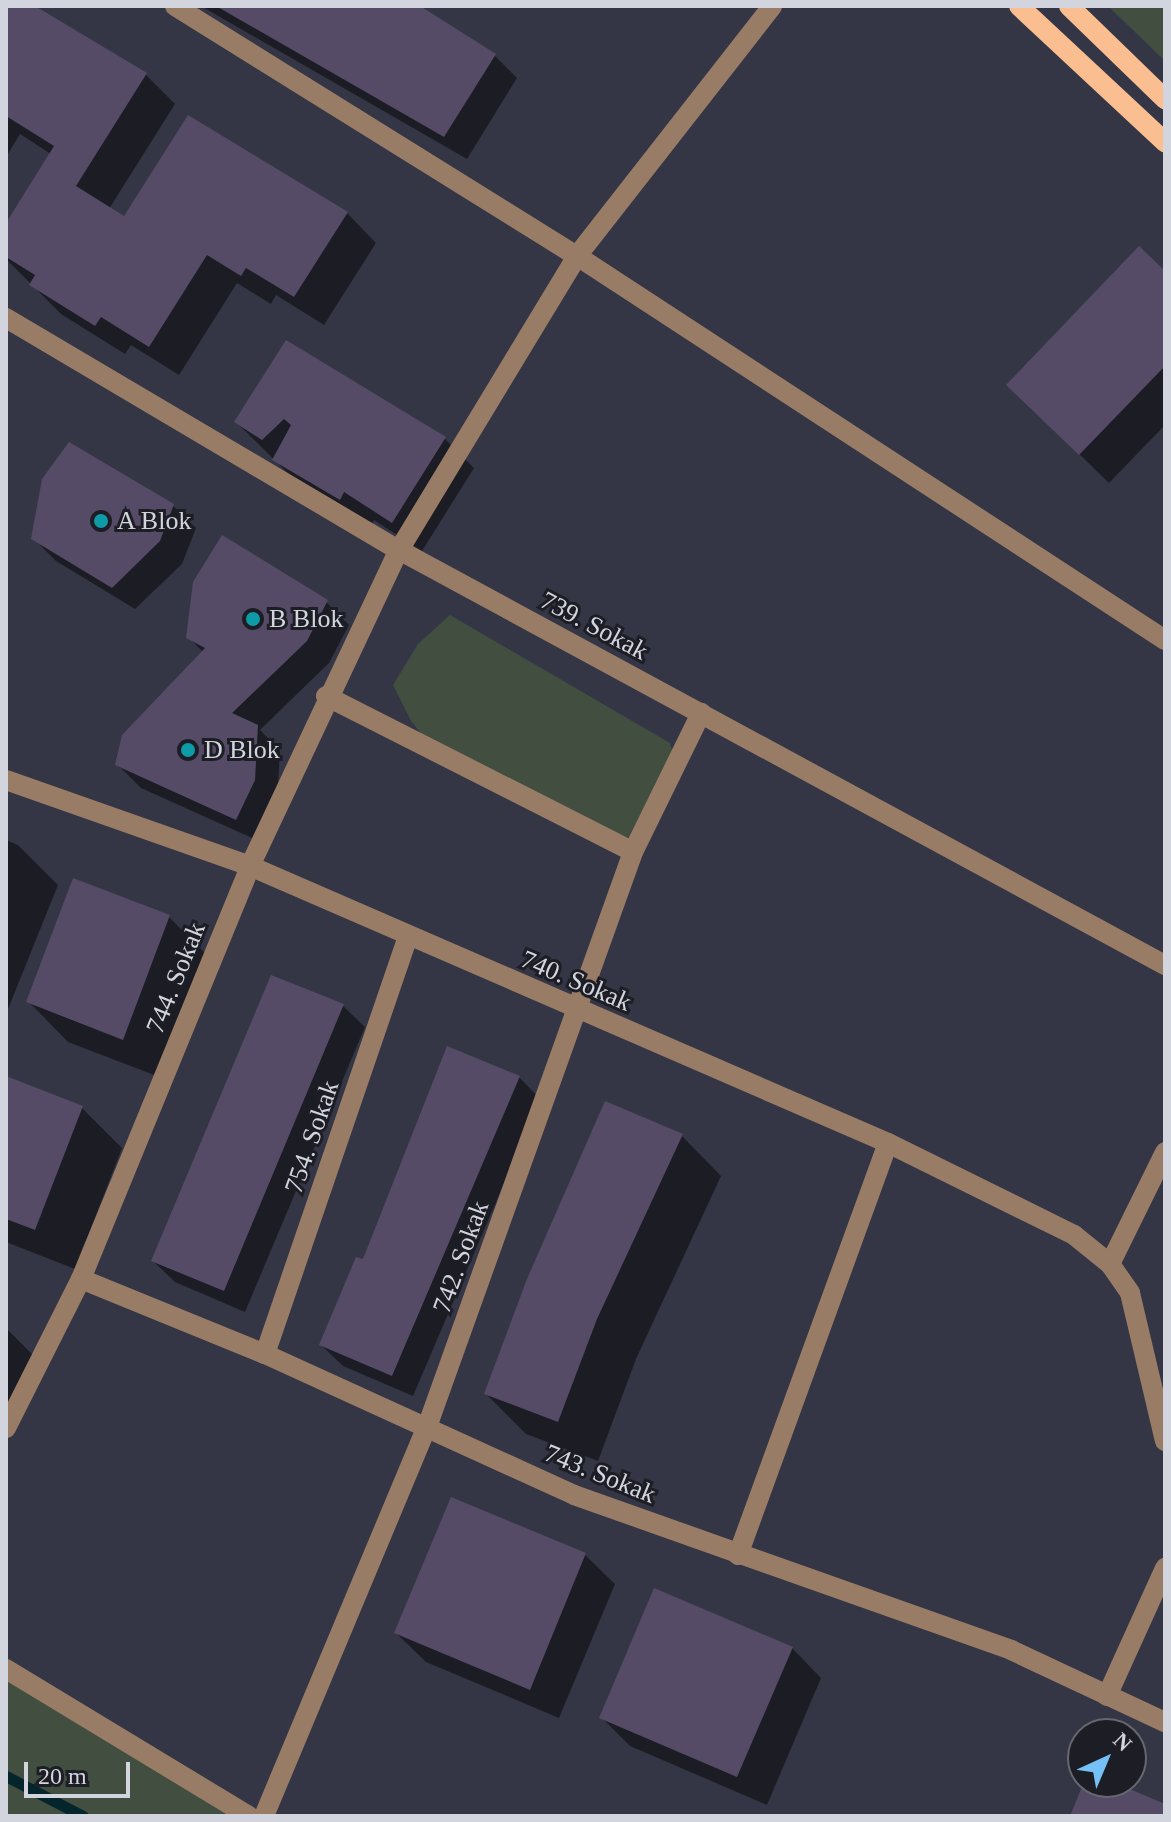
<!DOCTYPE html>
<style>
body{margin:0}
#map{position:relative;width:1171px;height:1822px;overflow:hidden;background:#343645;font-family:"Times New Roman",serif}
div>[style]{position:absolute}
[style*='--x']{left:calc(var(--x)*1px);top:calc(var(--y)*1px);width:calc(var(--w)*1px);rotate:calc(var(--a)*1deg)}
.green>*{inset:0;background:#424f40}
.shadow>*{inset:0;background:#0007}
.stream>*{height:11px;margin:-5.5px;padding:0 5.5px;transform-origin:5.5px;border-radius:5.5px;background:#05252c}
.building>*{inset:0;background:#564b67}
.minor>*{height:20px;margin:-10px;padding:0 10px;transform-origin:10px;border-radius:10px;background:#997c66}
.major>*{height:20px;margin:-10px;padding:0 10px;transform-origin:10px;border-radius:10px;background:#fbbe91}
.dots>*{width:22px;height:22px;translate:-50% -50%;box-sizing:border-box;border:4px solid #1d1e25;border-radius:50%}
span{translate:-50% -50%;white-space:nowrap;text-align:center;line-height:1.15;-webkit-text-stroke:6px #1d1e25;paint-order:stroke}
.poi-label{font-size:26px;color:#d3d5de}
.left{translate:0 -50%;text-align:left}
.street-label{font-size:26px;color:#d3d5de}
.frame{position:absolute;inset:0;border:8px solid #d3d5de;pointer-events:none}
.north{position:absolute;left:1067px;top:1718px;width:80px;height:80px;box-sizing:border-box;background:#1d1e25;border:2px solid #66676f;border-radius:50%;rotate:44deg;font-size:22px;font-weight:700;line-height:32px;text-align:center;color:#d3d5de}
.north::after{content:'';display:block;margin:auto;width:28px;height:36px;background:#75c0f6;clip-path:polygon(50% 0,100% 100%,50% 72%,0 100%)}
.scale{position:absolute;left:24px;top:1762px;width:106px;height:36px;box-sizing:border-box;border:4px solid #d3d5de;border-top:0;padding-left:10px;font-size:24px;line-height:28px;white-space:nowrap;color:#d3d5de;-webkit-text-stroke:6px #1d1e25;paint-order:stroke}
</style>
<div id="map">
<div class="green">
<i style="clip-path:polygon(1108px 6px,1165px 6px,1165px 61px)"></i>
<i style="clip-path:polygon(450px 615px,670px 743px,676px 766px,631px 839px,436px 752px,411px 721px,393px 685px,418px 644px)"></i>
<i style="clip-path:polygon(6px 1669px,249px 1816px,6px 1816px)"></i>
</div>
<div class="shadow">
<i style="clip-path:polygon(6px 6px,33px 6px,145px 74px,175px 104px,109px 209px,125px 219px,189px 118px,347px 213px,376px 243px,324px 325px,276px 295px,271px 304px,237px 283px,179px 375px,131px 345px,125px 354px,61px 314px,6px 259px,6px 227px,51px 154px,20px 134px,6px 157px)"></i>
<i style="clip-path:polygon(201px 6px,413px 6px,494px 55px,517px 78px,467px 159px)"></i>
<i style="clip-path:polygon(1165px 274px,1165px 425px,1109px 483px,1038px 414px)"></i>
<i style="clip-path:polygon(286px 343px,445px 439px,474px 468px,422px 551px,374px 520px,370px 528px,304px 489px,236px 422px)"></i>
<i style="clip-path:polygon(173px 506px,196px 528px,182px 564px,135px 609px,56px 561px,33px 538px)"></i>
<i style="clip-path:polygon(326px 602px,349px 625px,329px 663px,260px 730px,280px 750px,277px 804px,259px 841px,141px 788px,118px 765px,204px 653px,188px 637px)"></i>
<i style="clip-path:polygon(6px 840px,18px 845px,58px 885px,6px 1014px)"></i>
<i style="clip-path:polygon(75px 881px,169px 917px,209px 957px,162px 1078px,68px 1042px,29px 1002px)"></i>
<i style="clip-path:polygon(343px 1006px,365px 1027px,245px 1312px,175px 1282px,153px 1261px)"></i>
<i style="clip-path:polygon(519px 1077px,540px 1099px,413px 1396px,343px 1366px,321px 1345px,364px 1262px)"></i>
<i style="clip-path:polygon(6px 1079px,82px 1108px,122px 1148px,75px 1269px,6px 1242px)"></i>
<i style="clip-path:polygon(682px 1136px,721px 1176px,636px 1359px,598px 1461px,526px 1434px,486px 1394px)"></i>
<i style="clip-path:polygon(6px 1328px,36px 1358px,6px 1438px)"></i>
<i style="clip-path:polygon(585px 1555px,615px 1584px,559px 1718px,426px 1662px,396px 1633px)"></i>
<i style="clip-path:polygon(792px 1648px,821px 1678px,767px 1805px,630px 1746px,601px 1717px)"></i>
</div>
<div class="stream">
<i style="--x:6;--y:1776;--w:87;--a:27.5"></i>
</div>
<div class="building">
<i style="clip-path:polygon(6px 6px,35px 6px,147px 73px,76px 186px,124px 216px,188px 115px,348px 212px,294px 297px,246px 268px,241px 276px,207px 255px,149px 347px,101px 317px,95px 326px,29px 285px,35px 275px,6px 257px,6px 223px,54px 146px,6px 116px)"></i>
<i style="clip-path:polygon(216px 6px,420px 6px,496px 54px,444px 137px)"></i>
<i style="clip-path:polygon(1139px 246px,1165px 271px,1165px 366px,1079px 455px,1006px 385px)"></i>
<i style="clip-path:polygon(286px 340px,446px 437px,392px 523px,344px 492px,340px 500px,272px 460px,291px 425px,284px 419px,262px 440px,234px 422px)"></i>
<i style="clip-path:polygon(69px 442px,174px 504px,160px 541px,112px 588px,31px 539px,42px 479px)"></i>
<i style="clip-path:polygon(222px 535px,328px 600px,307px 641px,232px 713px,258px 725px,255px 780px,236px 820px,115px 765px,122px 735px,205px 648px,186px 638px,193px 582px)"></i>
<i style="clip-path:polygon(73px 878px,170px 915px,123px 1040px,26px 1002px)"></i>
<i style="clip-path:polygon(271px 975px,344px 1004px,224px 1291px,151px 1261px)"></i>
<i style="clip-path:polygon(447px 1046px,520px 1076px,392px 1376px,319px 1345px,356px 1257px,363px 1259px)"></i>
<i style="clip-path:polygon(6px 1076px,83px 1106px,35px 1230px,6px 1219px)"></i>
<i style="clip-path:polygon(605px 1101px,683px 1134px,597px 1319px,558px 1422px,484px 1394px,527px 1279px)"></i>
<i style="clip-path:polygon(451px 1497px,586px 1553px,530px 1690px,394px 1633px)"></i>
<i style="clip-path:polygon(654px 1588px,793px 1647px,737px 1777px,599px 1718px)"></i>
<i style="clip-path:polygon(1084px 1782px,1113px 1782px,1165px 1804px,1165px 1816px,1070px 1816px)"></i>
</div>
<div class="minor">
<i style="--x:175;--y:6;--w:473;--a:31.9"></i>
<i style="--x:577;--y:256;--w:702;--a:33.15"></i>
<i style="--x:6;--y:318;--w:456;--a:30.6"></i>
<i style="--x:399;--y:550;--w:871;--a:28.45"></i>
<i style="--x:326;--y:696;--w:344;--a:26.9"></i>
<i style="--x:6;--y:780;--w:259;--a:19.4"></i>
<i style="--x:250;--y:866;--w:696;--a:23.47"></i>
<i style="--x:888;--y:1143;--w:208;--a:26.3"></i>
<i style="--x:1074;--y:1235;--w:46;--a:38.9"></i>
<i style="--x:1110;--y:1264;--w:35;--a:55"></i>
<i style="--x:1130;--y:1293;--w:152;--a:76.7"></i>
<i style="--x:1110;--y:1264;--w:125;--a:-63.8"></i>
<i style="--x:81;--y:1279;--w:199;--a:22.2"></i>
<i style="--x:265;--y:1354;--w:340;--a:24.5"></i>
<i style="--x:574;--y:1495;--w:464;--a:19.5"></i>
<i style="--x:1011;--y:1650;--w:170;--a:25.1"></i>
<i style="--x:265;--y:1354;--w:441;--a:-71.1"></i>
<i style="--x:6;--y:1428;--w:167;--a:-63.3"></i>
<i style="--x:81;--y:1279;--w:446;--a:-67.7"></i>
<i style="--x:250;--y:866;--w:349;--a:-64.8"></i>
<i style="--x:399;--y:550;--w:344;--a:-58.8"></i>
<i style="--x:577;--y:256;--w:317;--a:-52"></i>
<i style="--x:738;--y:1555;--w:438;--a:-70"></i>
<i style="--x:6;--y:1669;--w:284;--a:31.2"></i>
<i style="--x:1107;--y:1696;--w:141;--a:-65.6"></i>
<i style="--x:264;--y:1816;--w:422;--a:-67.3"></i>
<i style="--x:427;--y:1427;--w:611;--a:-70.29"></i>
<i style="--x:633;--y:852;--w:155;--a:-63.9"></i>
</div>
<div class="major">
<i style="--x:1019;--y:6;--w:200;--a:43"></i>
<i style="--x:1069;--y:6;--w:134;--a:44.1"></i>
</div>
<div class="dots">
<i style="left:101px;top:521px;background:#0f9aa8"></i>
<i style="left:253px;top:619px;background:#0f9aa8"></i>
<i style="left:188px;top:750px;background:#0f9aa8"></i>
</div>
<div class="poi-label">
<span class="left" style="left:117px;top:521px">A Blok</span>
<span class="left" style="left:269px;top:619px">B Blok</span>
<span class="left" style="left:204px;top:750px">D Blok</span>
</div>
<div class="street-label">
<span style="left:594px;top:626px;rotate:28deg">739. Sokak</span>
<span style="left:176px;top:978px;rotate:-68deg">744. Sokak</span>
<span style="left:576px;top:981px;rotate:23deg">740. Sokak</span>
<span style="left:312px;top:1137px;rotate:-71deg">754. Sokak</span>
<span style="left:461px;top:1257px;rotate:-70deg">742. Sokak</span>
<span style="left:600px;top:1474px;rotate:22deg">743. Sokak</span>
</div>
<div class="frame"></div>
<div class="north">N</div>
<div class="scale">20 m</div>
</div>
